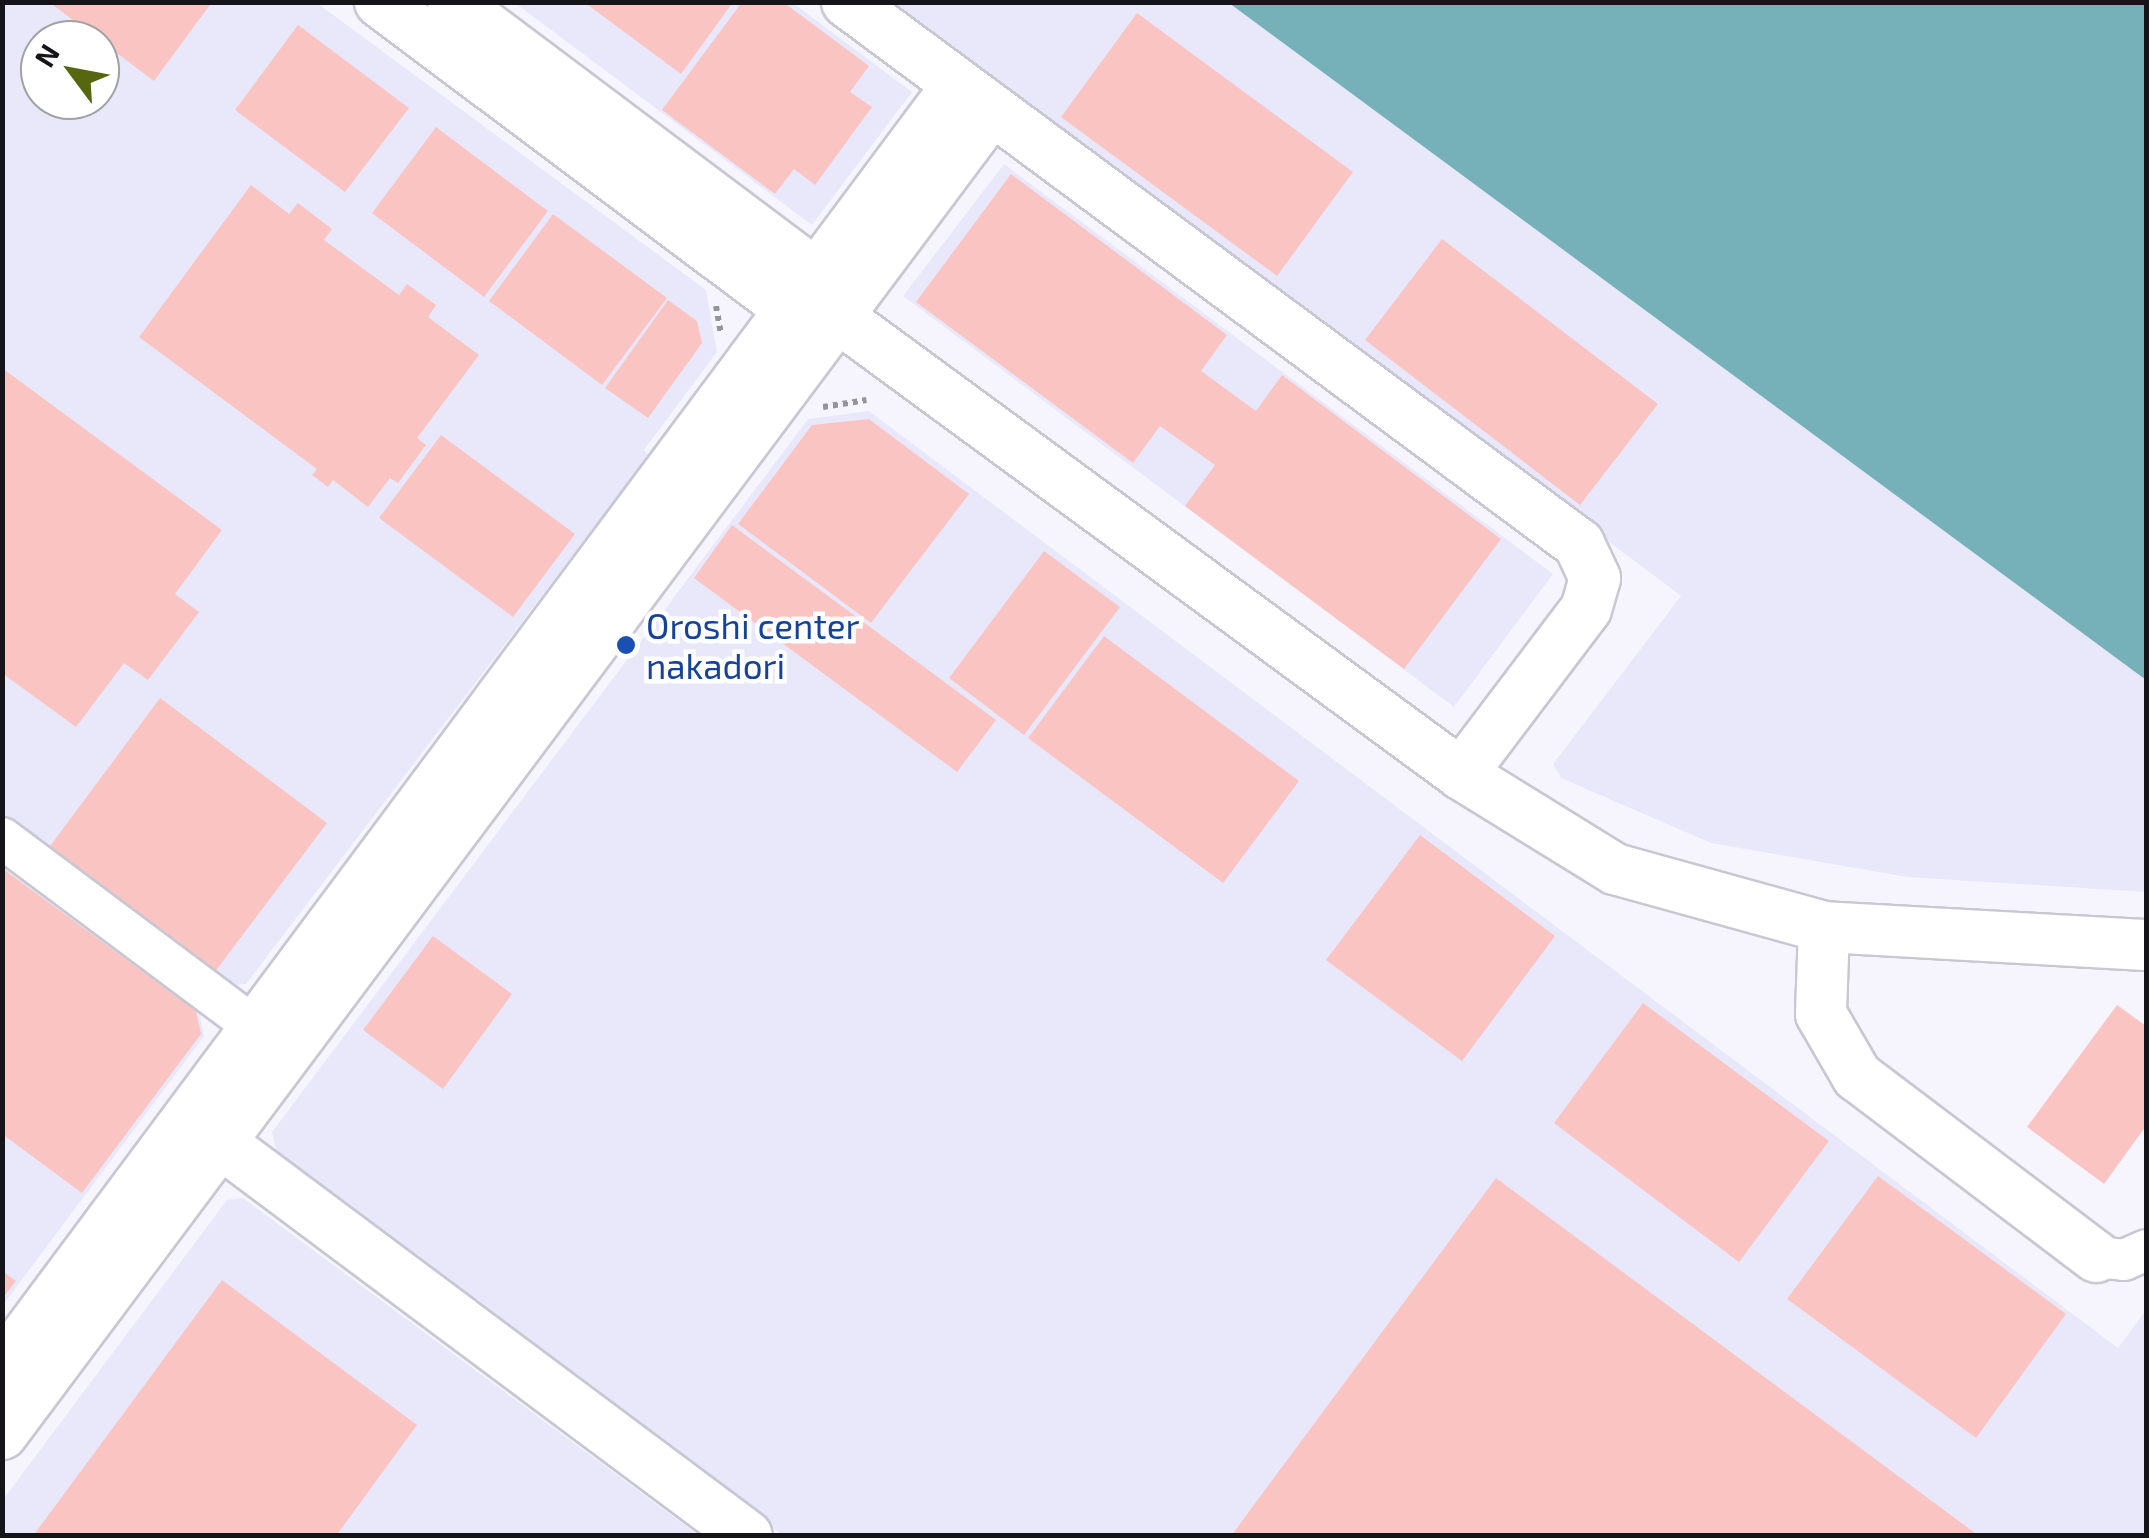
<!DOCTYPE html>
<style>
body{margin:0}
#map{position:relative;width:2149px;height:1538px;overflow:hidden;background:#f6f5fe;font-family:"Exo 2",sans-serif}
div>[style]{position:absolute}
[style*='--x']{left:calc(var(--x)*1px);top:calc(var(--y)*1px);width:calc(var(--w)*1px);rotate:calc(var(--a)*1deg)}
.built>*{inset:0;background:#e9e8fb}
.water>*{inset:0;background:#76b0b9}
.building>*{inset:0;background:#fac4c3}
.path>*{height:6px;margin-top:-3px;transform-origin:0;background:repeating-linear-gradient(90deg,#95949b 0 5px,transparent 0 10px)}
.roads{filter:drop-shadow(2px 0 #c8c7d2) drop-shadow(-2px 0 #c8c7d2) drop-shadow(0 2px #c8c7d2) drop-shadow(0 -2px #c8c7d2)}
.minor>*{height:40px;margin:-20px;padding:0 20px;transform-origin:20px;border-radius:20px;background:#fff}
.tertiary>*{height:50px;margin:-25px;padding:0 25px;transform-origin:25px;border-radius:25px;background:#fff}
.dots>*{width:28px;height:28px;translate:-50% -50%;box-sizing:border-box;border:5px solid #fff;border-radius:50%}
span{translate:-50% -50%;white-space:nowrap;text-align:center;line-height:1.15;-webkit-text-stroke:9px #fff;paint-order:stroke}
.transit-label{font-size:35px;color:#164399}
.left{translate:0 -50%;text-align:left}
.frame{position:absolute;inset:0;border:5px solid #151519;pointer-events:none}
.north{position:absolute;left:20px;top:20px;width:100px;height:100px;box-sizing:border-box;background:#fff;border:2px solid #a1a1a3;border-radius:50%;rotate:302deg;font-size:28px;font-weight:700;line-height:40px;text-align:center;color:#151519}
.north::after{content:'';display:block;margin:auto;width:35px;height:45px;background:#566710;clip-path:polygon(50% 0,100% 100%,50% 72%,0 100%)}
</style>
<div id="map">
<div class="built">
<i style="clip-path:polygon(evenodd,2px 3px,317px 3px,706px 290px,717px 352px,644px 450px,649px 455px,246px 984px,217px 986px,3px 826px,2px 3px,40px 40px,100px 40px,100px 100px,40px 100px,40px 40px)"></i>
<i style="clip-path:polygon(515px 3px,793px 3px,912px 92px,812px 225px)"></i>
<i style="clip-path:polygon(893px 3px,1229px 3px,2146px 680px,2146px 892px,1907px 877px,1711px 843px,1561px 778px,1553px 764px,1681px 596px)"></i>
<i style="clip-path:polygon(1004px 164px,1553px 574px,1454px 707px,903px 296px)"></i>
<i style="clip-path:polygon(869px 411px,2118px 1348px,2146px 1310px,2146px 1535px,782px 1535px,277px 1154px,272px 1132px,808px 419px)"></i>
<i style="clip-path:polygon(2px 864px,199px 1011px,204px 1036px,3px 1305px)"></i>
<i style="clip-path:polygon(243px 1198px,698px 1535px,3px 1535px,2px 1501px,227px 1200px)"></i>
</div>
<div class="water">
<i style="clip-path:polygon(1229px 3px,2146px 3px,2146px 680px)"></i>
</div>
<div class="building">
<i style="clip-path:polygon(49px 2px,212px 2px,154px 81px)"></i>
<i style="clip-path:polygon(584px 2px,733px 2px,681px 74px)"></i>
<i style="clip-path:polygon(742px 2px,783px 2px,869px 66px,850px 92px,872px 107px,815px 185px,794px 169px,775px 194px,662px 110px)"></i>
<i style="clip-path:polygon(1137px 13px,1353px 172px,1277px 276px,1061px 117px)"></i>
<i style="clip-path:polygon(298px 25px,409px 108px,345px 192px,235px 110px)"></i>
<i style="clip-path:polygon(436px 127px,548px 211px,484px 297px,372px 213px)"></i>
<i style="clip-path:polygon(1011px 174px,1227px 335px,1201px 371px,1256px 411px,1282px 375px,1501px 539px,1404px 669px,1185px 506px,1215px 465px,1160px 426px,1133px 463px,916px 302px)"></i>
<i style="clip-path:polygon(251px 185px,289px 214px,298px 203px,332px 229px,324px 240px,399px 295px,407px 284px,436px 305px,428px 317px,479px 355px,417px 438px,426px 445px,398px 483px,390px 478px,368px 507px,333px 480px,328px 487px,312px 475px,317px 469px,139px 337px)"></i>
<i style="clip-path:polygon(553px 214px,667px 298px,602px 385px,489px 301px)"></i>
<i style="clip-path:polygon(1442px 239px,1658px 404px,1580px 505px,1365px 340px)"></i>
<i style="clip-path:polygon(668px 300px,697px 321px,702px 343px,648px 418px,605px 388px)"></i>
<i style="clip-path:polygon(2px 368px,222px 530px,175px 594px,199px 612px,148px 680px,124px 663px,76px 727px,2px 673px)"></i>
<i style="clip-path:polygon(869px 419px,969px 494px,871px 623px,738px 524px,812px 425px)"></i>
<i style="clip-path:polygon(441px 435px,575px 534px,513px 617px,379px 518px)"></i>
<i style="clip-path:polygon(732px 525px,996px 720px,957px 772px,694px 578px)"></i>
<i style="clip-path:polygon(1044px 551px,1120px 607px,1024px 735px,949px 678px)"></i>
<i style="clip-path:polygon(1104px 636px,1299px 781px,1223px 883px,1028px 738px)"></i>
<i style="clip-path:polygon(160px 698px,327px 823px,211px 977px,45px 853px)"></i>
<i style="clip-path:polygon(1420px 835px,1555px 936px,1462px 1061px,1326px 960px)"></i>
<i style="clip-path:polygon(2px 868px,196px 1011px,201px 1034px,82px 1193px,2px 1134px)"></i>
<i style="clip-path:polygon(433px 936px,512px 994px,443px 1089px,363px 1030px)"></i>
<i style="clip-path:polygon(1643px 1003px,1829px 1141px,1739px 1262px,1554px 1123px)"></i>
<i style="clip-path:polygon(2117px 1005px,2146px 1026px,2146px 1126px,2104px 1184px,2027px 1127px)"></i>
<i style="clip-path:polygon(1878px 1176px,2066px 1314px,1976px 1438px,1787px 1299px)"></i>
<i style="clip-path:polygon(1496px 1178px,1979px 1536px,1231px 1536px)"></i>
<i style="clip-path:polygon(2px 1271px,16px 1281px,2px 1299px)"></i>
<i style="clip-path:polygon(222px 1280px,417px 1425px,336px 1536px,33px 1536px)"></i>
</div>
<div class="path">
<i style="--x:716;--y:306;--w:27;--a:80"></i>
<i style="--x:823;--y:407;--w:44;--a:-9.2"></i>
</div>
<div class="roads">
<div class="minor">
<i style="--x:2;--y:838;--w:344;--a:36.8"></i>
<i style="--x:2096;--y:1257;--w:28;--a:6"></i>
<i style="--x:2124;--y:1260;--w:24;--a:-24"></i>
</div>
<div class="tertiary">
<i style="--x:380;--y:2;--w:512;--a:36.83"></i>
<i style="--x:790;--y:309;--w:49;--a:9.5"></i>
<i style="--x:838;--y:317;--w:773;--a:36.26"></i>
<i style="--x:1461;--y:774;--w:181;--a:31.7"></i>
<i style="--x:1615;--y:869;--w:217;--a:15.5"></i>
<i style="--x:1824;--y:927;--w:323;--a:3.2"></i>
<i style="--x:453;--y:2;--w:454;--a:36.9"></i>
<i style="--x:816;--y:275;--w:33;--a:63"></i>
<i style="--x:847;--y:2;--w:911;--a:36.52"></i>
<i style="--x:1579;--y:544;--w:38;--a:65"></i>
<i style="--x:1595;--y:578;--w:32;--a:106"></i>
<i style="--x:1586;--y:609;--w:207;--a:127.1"></i>
<i style="--x:1824;--y:927;--w:87;--a:92"></i>
<i style="--x:1821;--y:1014;--w:72;--a:59.9"></i>
<i style="--x:1857;--y:1076;--w:300;--a:37.1"></i>
<i style="--x:194;--y:1123;--w:690;--a:36.75"></i>
<i style="--x:2;--y:1368;--w:1599;--a:-53.32"></i>
<i style="--x:2;--y:1434;--w:1652;--a:-53.22"></i>
</div>
</div>
<div class="dots">
<i style="left:626px;top:645px;background:#1a4fb4"></i>
</div>
<div class="transit-label">
<span class="left" style="left:646px;top:645px">Oroshi center<br>nakadori</span>
</div>
<div class="frame"></div>
<div class="north">N</div>
</div>
